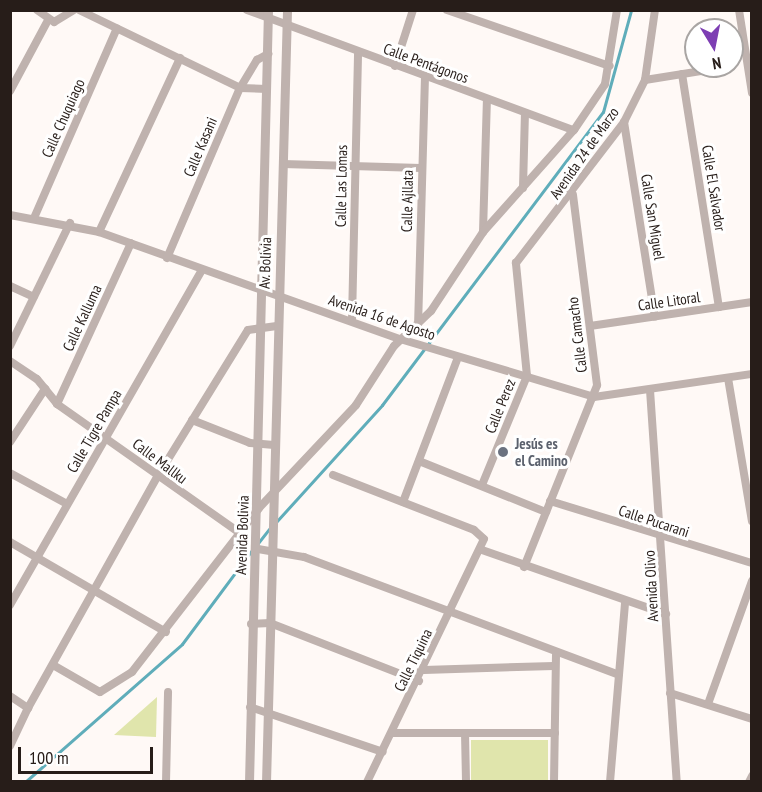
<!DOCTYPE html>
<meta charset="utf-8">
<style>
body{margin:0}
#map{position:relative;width:762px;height:792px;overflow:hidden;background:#fff9f6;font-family:"PT Sans Narrow",sans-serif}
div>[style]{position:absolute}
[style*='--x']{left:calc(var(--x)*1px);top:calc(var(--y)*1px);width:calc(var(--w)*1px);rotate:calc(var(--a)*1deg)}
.green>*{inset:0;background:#e0e5ac}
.stream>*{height:3px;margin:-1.5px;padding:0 1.5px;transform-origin:1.5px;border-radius:1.5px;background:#5fadba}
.minor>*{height:8px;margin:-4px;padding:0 4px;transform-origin:4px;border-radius:4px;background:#bfb2ae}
.tertiary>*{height:9px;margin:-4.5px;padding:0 4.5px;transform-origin:4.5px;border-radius:4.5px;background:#bfb2ae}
.dots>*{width:16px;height:16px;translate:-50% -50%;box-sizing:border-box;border:3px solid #fff;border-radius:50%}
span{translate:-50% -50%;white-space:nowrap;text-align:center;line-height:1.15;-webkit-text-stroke:6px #fff;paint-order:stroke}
.street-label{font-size:15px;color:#271d19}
.worship-label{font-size:15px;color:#5b616d;font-weight:700}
.left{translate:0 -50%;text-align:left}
.frame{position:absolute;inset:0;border:12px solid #271d19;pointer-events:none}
.north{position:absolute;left:684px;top:18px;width:60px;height:60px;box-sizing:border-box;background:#fff;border:2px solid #a9a5a3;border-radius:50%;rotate:170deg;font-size:16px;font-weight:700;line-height:24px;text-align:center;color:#271d19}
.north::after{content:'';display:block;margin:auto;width:21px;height:27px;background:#7d3eb3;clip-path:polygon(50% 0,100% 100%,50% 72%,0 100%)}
.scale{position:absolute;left:18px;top:747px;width:135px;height:27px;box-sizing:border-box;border:3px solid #271d19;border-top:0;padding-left:8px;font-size:18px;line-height:21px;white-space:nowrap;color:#271d19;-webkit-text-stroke:4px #fff;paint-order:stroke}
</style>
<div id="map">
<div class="green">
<i style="clip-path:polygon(157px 697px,156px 737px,114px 735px)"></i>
<i style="clip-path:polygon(471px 740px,548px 740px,548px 781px,471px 781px)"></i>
</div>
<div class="stream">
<i style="--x:276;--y:522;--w:158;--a:-47.8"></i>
<i style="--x:382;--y:405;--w:367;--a:-53"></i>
<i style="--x:603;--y:112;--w:106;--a:-74.6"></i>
<i style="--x:258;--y:543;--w:18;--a:-52"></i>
<i style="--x:25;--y:782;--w:209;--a:-41.3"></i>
<i style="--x:182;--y:644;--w:117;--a:-53.3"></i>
</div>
<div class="minor">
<i style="--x:37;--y:10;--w:21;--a:35"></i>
<i style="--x:54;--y:22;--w:23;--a:-31"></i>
<i style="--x:79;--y:10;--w:179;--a:25.8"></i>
<i style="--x:240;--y:88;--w:27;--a:2"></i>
<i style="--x:247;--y:10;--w:348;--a:20.2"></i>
<i style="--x:447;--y:10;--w:172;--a:19"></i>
<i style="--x:739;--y:10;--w:84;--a:81.1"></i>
<i style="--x:395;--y:66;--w:59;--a:-72.2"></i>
<i style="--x:682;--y:74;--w:236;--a:81"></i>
<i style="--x:645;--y:80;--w:88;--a:-9.1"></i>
<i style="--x:10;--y:91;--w:81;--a:-61.8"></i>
<i style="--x:624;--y:122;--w:197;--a:81"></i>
<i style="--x:283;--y:164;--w:138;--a:1.7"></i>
<i style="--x:523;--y:188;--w:75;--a:-88.5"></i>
<i style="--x:10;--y:215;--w:91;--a:10.8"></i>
<i style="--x:99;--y:232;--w:319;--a:19.6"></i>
<i style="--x:400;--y:339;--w:202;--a:16.6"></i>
<i style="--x:594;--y:397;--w:160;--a:-8.3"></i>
<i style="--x:34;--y:218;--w:207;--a:-66.4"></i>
<i style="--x:99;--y:232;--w:192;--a:-65"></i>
<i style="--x:483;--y:232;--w:133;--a:-88.3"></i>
<i style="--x:167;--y:258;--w:185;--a:-66.8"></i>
<i style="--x:240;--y:88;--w:33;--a:-59"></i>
<i style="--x:257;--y:60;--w:13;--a:-29"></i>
<i style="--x:10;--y:286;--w:26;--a:25"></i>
<i style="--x:352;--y:320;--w:267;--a:-88.7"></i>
<i style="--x:590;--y:326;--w:164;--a:-8.4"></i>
<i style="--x:418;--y:327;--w:251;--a:-88.4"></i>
<i style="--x:10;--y:346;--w:137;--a:-64"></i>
<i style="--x:10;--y:361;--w:32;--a:34"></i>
<i style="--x:37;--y:379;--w:32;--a:51"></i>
<i style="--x:57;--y:404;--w:224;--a:35.2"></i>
<i style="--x:728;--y:378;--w:145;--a:80.5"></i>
<i style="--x:650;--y:390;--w:393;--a:86.1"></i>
<i style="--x:57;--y:404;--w:177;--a:-65.3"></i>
<i style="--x:192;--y:420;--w:62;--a:21.6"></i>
<i style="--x:250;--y:443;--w:24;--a:5"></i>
<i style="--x:10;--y:442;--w:64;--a:-56.6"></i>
<i style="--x:419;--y:461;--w:137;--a:21.9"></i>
<i style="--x:10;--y:473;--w:65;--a:28.5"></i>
<i style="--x:333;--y:475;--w:151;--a:21.3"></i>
<i style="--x:474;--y:530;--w:13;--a:42"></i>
<i style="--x:484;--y:539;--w:270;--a:115.7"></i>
<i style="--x:482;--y:485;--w:118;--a:-67.6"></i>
<i style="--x:527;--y:376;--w:114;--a:-95.6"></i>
<i style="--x:516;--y:263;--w:178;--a:-52.5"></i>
<i style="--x:624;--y:122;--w:47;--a:-63.4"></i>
<i style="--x:645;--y:80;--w:71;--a:-81.9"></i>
<i style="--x:550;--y:501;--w:211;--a:17.1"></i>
<i style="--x:403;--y:502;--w:155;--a:-69.2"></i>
<i style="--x:10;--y:542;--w:180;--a:30"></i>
<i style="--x:258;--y:549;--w:47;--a:9.9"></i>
<i style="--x:304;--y:557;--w:336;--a:20.5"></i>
<i style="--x:482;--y:550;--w:195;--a:19.2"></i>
<i style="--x:524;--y:567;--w:196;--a:-68.1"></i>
<i style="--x:597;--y:385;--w:192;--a:-97.2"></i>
<i style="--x:10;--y:605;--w:385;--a:-60.2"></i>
<i style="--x:251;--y:624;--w:19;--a:-3"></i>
<i style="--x:270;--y:623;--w:160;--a:21.3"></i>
<i style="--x:53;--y:665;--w:54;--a:29.9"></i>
<i style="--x:100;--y:692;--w:38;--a:-32"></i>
<i style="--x:132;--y:672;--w:207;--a:-52.2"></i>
<i style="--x:259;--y:508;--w:141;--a:-46.7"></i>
<i style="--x:356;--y:405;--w:70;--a:-57.2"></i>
<i style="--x:394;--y:346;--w:51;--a:-43.4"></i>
<i style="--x:431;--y:311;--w:95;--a:-56.6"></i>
<i style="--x:483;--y:232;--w:137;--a:-48.3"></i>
<i style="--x:574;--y:130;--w:55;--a:-56"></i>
<i style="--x:605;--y:84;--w:75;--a:-80.8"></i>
<i style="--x:424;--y:670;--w:130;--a:-1.8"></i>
<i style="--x:670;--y:693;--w:86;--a:17.6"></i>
<i style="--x:10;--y:696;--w:22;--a:34"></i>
<i style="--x:28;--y:708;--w:268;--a:-60.8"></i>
<i style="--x:159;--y:474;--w:169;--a:-58.3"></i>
<i style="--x:248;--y:330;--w:29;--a:-8"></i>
<i style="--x:708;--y:704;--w:131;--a:-70.3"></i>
<i style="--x:250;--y:707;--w:140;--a:18.7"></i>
<i style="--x:392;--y:733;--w:163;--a:0"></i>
<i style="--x:465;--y:733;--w:49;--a:88.8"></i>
<i style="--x:10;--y:746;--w:42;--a:-64.7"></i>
<i style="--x:166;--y:782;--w:90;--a:-88.7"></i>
<i style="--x:554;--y:782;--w:127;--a:-89.1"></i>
<i style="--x:610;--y:782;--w:180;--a:-85.2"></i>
<i style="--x:749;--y:782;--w:7;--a:-63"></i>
</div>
<div class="tertiary">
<i style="--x:249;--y:782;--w:772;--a:-88.59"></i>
<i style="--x:266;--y:782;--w:772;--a:-88.44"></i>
</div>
<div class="dots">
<i style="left:503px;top:452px;background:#6b7280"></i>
</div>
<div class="street-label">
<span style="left:426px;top:63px;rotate:20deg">Calle Pentágonos</span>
<span style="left:63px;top:118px;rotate:-66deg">Calle Chuquiago</span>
<span style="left:200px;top:147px;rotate:-67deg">Calle Kasani</span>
<span style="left:584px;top:153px;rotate:-55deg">Avenida 24 de Marzo</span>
<span style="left:341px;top:186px;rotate:-89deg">Calle Las Lomas</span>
<span style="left:714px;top:188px;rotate:81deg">Calle El Salvador</span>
<span style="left:407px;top:201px;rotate:-89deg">Calle Ajllata</span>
<span style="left:653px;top:217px;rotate:81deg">Calle San Miguel</span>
<span style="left:265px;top:263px;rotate:-88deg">Av. Bolivia</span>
<span style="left:669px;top:301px;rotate:-8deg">Calle Litoral</span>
<span style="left:382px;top:317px;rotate:19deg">Avenida 16 de Agosto</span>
<span style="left:82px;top:318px;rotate:-65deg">Calle Kalluma</span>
<span style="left:577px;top:335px;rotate:-97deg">Calle Camacho</span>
<span style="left:500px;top:406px;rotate:-68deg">Calle Perez</span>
<span style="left:94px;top:431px;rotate:-60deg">Calle Tigre Pampa</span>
<span style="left:160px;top:461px;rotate:37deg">Calle Mallku</span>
<span style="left:654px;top:521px;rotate:18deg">Calle Pucarani</span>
<span style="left:242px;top:535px;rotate:-88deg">Avenida Bolivia</span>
<span style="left:651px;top:586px;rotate:-93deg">Avenida Olivo</span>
<span style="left:413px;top:660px;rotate:-64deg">Calle Tiquina</span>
</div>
<div class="worship-label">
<span class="left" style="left:515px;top:452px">Jesús es<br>el Camino</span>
</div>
<div class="frame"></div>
<div class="north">N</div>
<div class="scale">100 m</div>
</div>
